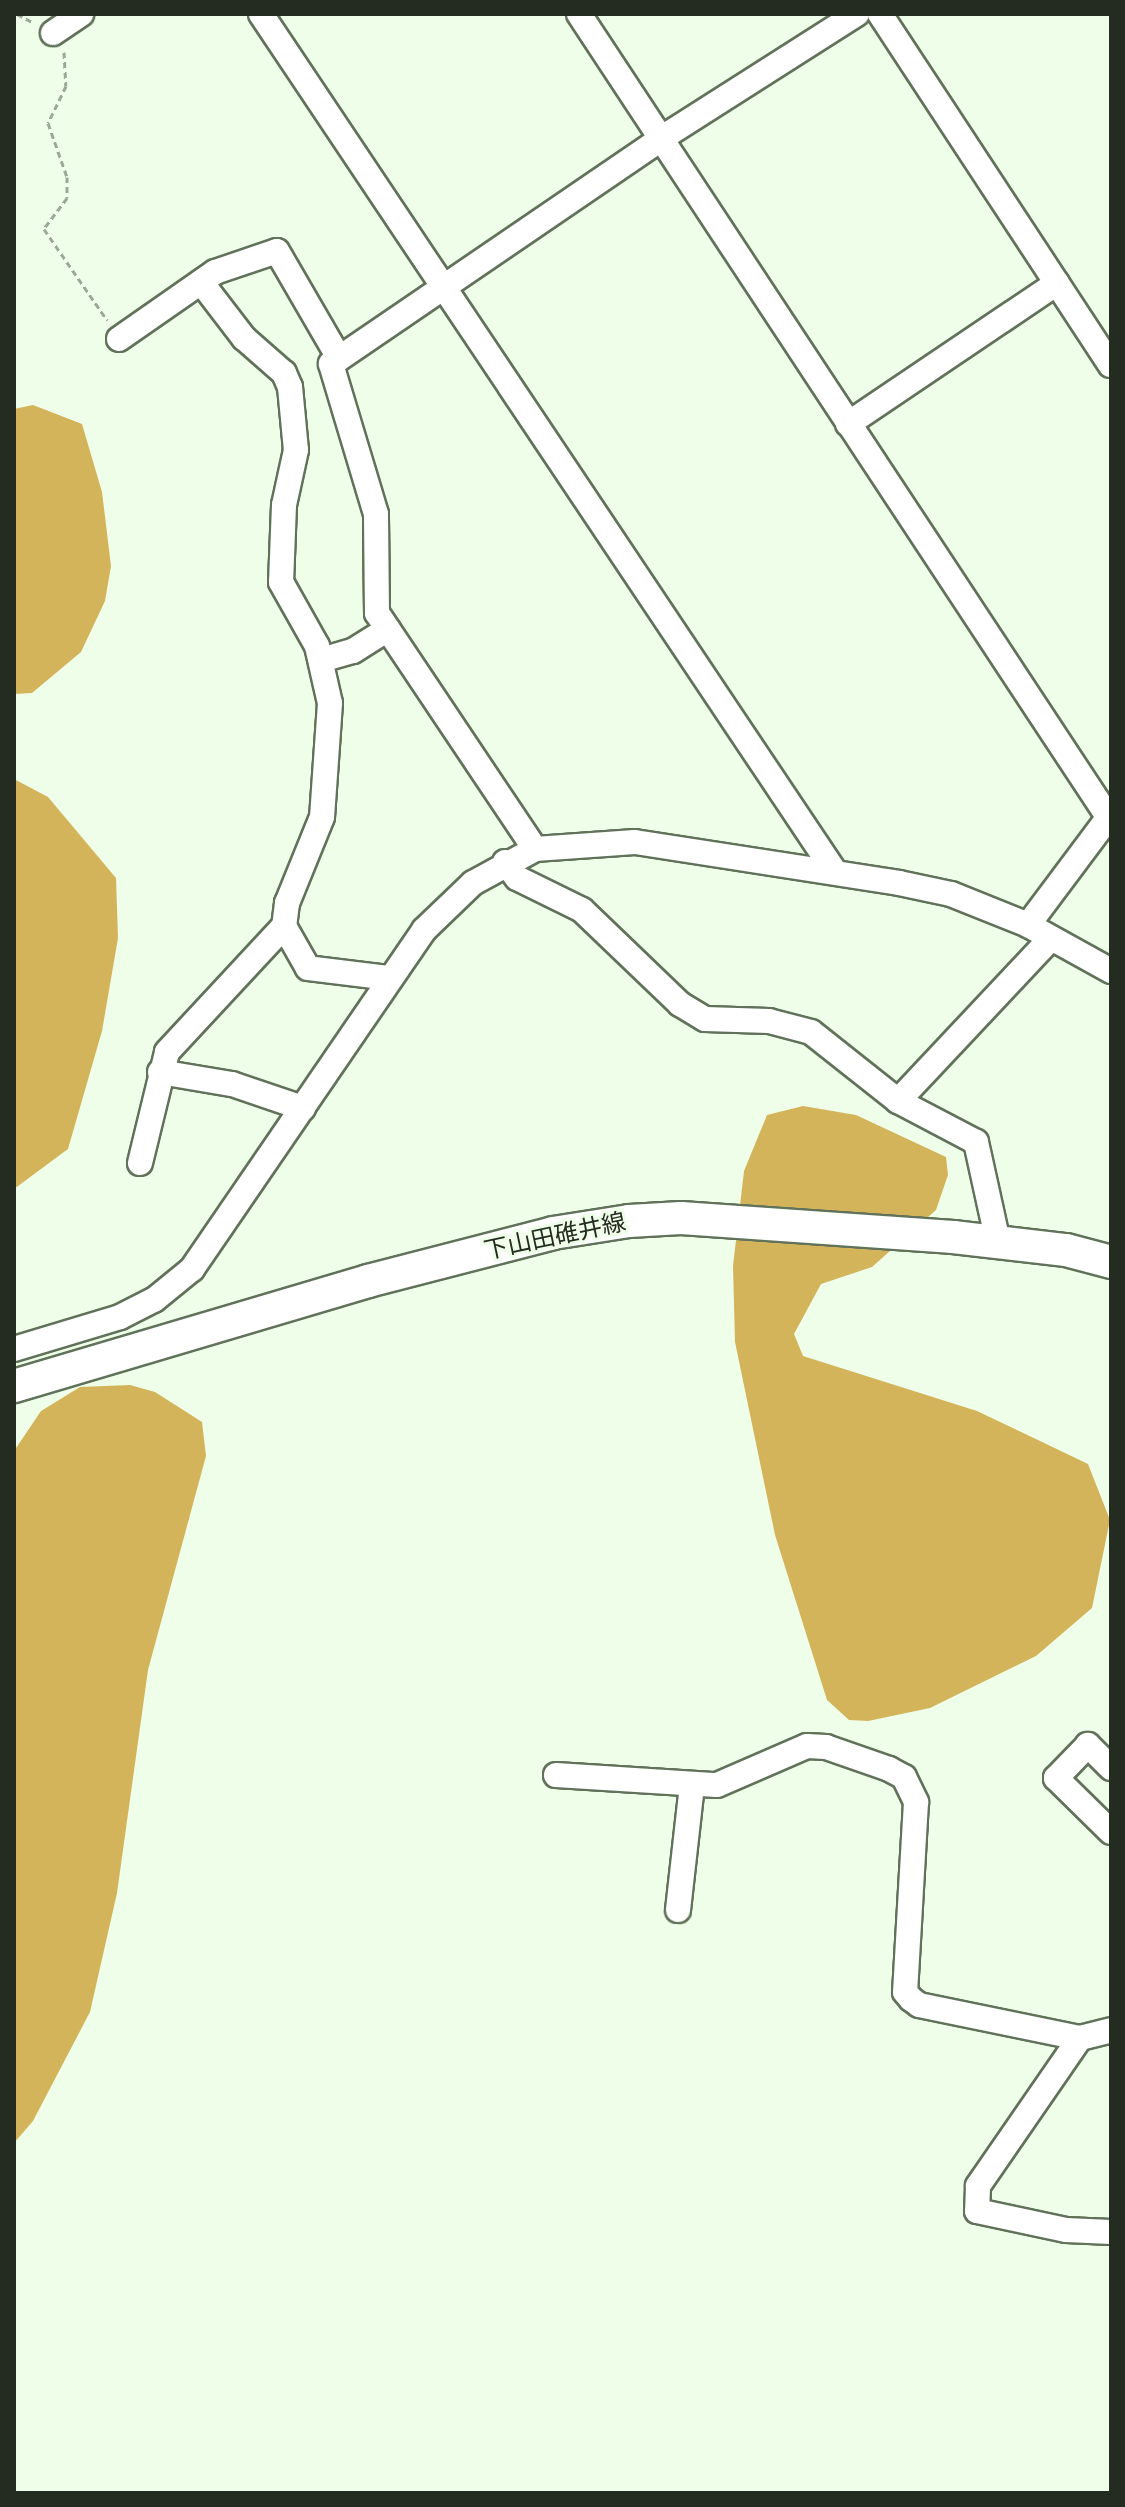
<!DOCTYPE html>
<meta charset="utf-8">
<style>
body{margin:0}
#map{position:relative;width:1125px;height:2507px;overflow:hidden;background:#eefee8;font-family:"Work Sans","Noto Sans JP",sans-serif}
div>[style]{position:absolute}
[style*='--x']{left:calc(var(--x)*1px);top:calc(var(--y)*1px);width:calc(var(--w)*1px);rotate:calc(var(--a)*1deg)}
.forest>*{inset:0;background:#d3b45b}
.path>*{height:3px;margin-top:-1.5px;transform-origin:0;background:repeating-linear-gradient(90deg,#9ca897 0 6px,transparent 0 10px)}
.roads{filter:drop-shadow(2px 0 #61725a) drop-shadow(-2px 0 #61725a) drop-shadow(0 2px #61725a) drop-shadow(0 -2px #61725a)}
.minor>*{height:24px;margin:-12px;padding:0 12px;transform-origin:12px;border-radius:12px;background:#fff}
.major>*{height:32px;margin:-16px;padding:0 16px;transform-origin:16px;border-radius:16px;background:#fff}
span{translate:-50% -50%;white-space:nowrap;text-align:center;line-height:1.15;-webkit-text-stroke:6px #eefee8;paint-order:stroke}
.street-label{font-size:24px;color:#242b21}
.frame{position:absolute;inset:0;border:16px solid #242b21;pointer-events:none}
</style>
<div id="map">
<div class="forest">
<i style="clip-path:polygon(33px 405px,82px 424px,102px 492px,111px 566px,105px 601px,81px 652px,32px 693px,14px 694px,14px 409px)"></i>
<i style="clip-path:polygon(14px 779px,48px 797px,116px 878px,118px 938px,102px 1031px,68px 1149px,14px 1189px)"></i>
<i style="clip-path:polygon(803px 1106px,856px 1115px,946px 1157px,948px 1175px,936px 1210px,872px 1267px,821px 1284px,794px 1334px,803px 1356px,977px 1411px,1088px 1464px,1110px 1520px,1092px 1608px,1036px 1656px,930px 1708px,868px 1721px,849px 1720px,827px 1700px,775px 1535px,735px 1342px,733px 1266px,744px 1171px,767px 1115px)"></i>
<i style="clip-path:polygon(130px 1385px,155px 1392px,202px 1422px,206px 1456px,148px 1670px,117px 1893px,90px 2012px,33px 2121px,14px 2143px,14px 1451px,41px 1411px,80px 1387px)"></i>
</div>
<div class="path">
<i style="--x:17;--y:14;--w:19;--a:28"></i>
<i style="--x:64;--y:52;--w:34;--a:87"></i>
<i style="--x:66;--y:86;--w:41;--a:115.9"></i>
<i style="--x:48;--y:123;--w:57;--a:70.6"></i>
<i style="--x:67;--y:177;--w:21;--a:90"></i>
<i style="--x:67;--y:198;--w:39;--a:127"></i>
<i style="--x:44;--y:229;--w:111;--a:55.3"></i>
</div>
<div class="roads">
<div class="minor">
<i style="--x:261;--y:14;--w:1032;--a:56.22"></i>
<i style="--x:579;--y:14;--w:959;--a:56.61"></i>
<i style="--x:880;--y:14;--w:420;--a:56.7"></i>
<i style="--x:53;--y:33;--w:34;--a:-34"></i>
<i style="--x:201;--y:282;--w:71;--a:52.5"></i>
<i style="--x:244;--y:338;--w:53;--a:41.2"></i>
<i style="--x:284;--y:373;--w:15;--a:67"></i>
<i style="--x:290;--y:387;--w:63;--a:84.6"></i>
<i style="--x:296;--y:450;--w:56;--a:102.3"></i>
<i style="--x:284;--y:505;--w:77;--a:92.2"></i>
<i style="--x:281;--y:582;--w:73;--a:60.6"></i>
<i style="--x:317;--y:646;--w:58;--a:77.2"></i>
<i style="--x:330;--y:703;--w:114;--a:94"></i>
<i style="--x:322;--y:817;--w:93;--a:112.1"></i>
<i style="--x:287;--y:903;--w:23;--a:97"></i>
<i style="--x:284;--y:926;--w:48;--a:60.3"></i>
<i style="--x:308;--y:968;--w:83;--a:7"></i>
<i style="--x:119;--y:339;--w:117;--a:-34.9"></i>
<i style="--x:215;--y:272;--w:65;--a:-18.7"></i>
<i style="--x:277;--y:251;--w:124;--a:59.9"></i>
<i style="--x:848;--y:424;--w:252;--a:-34"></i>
<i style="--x:321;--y:660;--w:33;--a:-16"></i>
<i style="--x:353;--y:651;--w:41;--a:-32.2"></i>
<i style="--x:535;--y:849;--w:284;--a:-123.8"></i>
<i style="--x:377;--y:613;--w:99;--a:-90.6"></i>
<i style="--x:376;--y:514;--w:157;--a:-106.7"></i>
<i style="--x:331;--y:364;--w:401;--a:-34.3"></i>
<i style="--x:662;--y:138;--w:231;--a:-32.5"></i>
<i style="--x:505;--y:862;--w:20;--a:53"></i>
<i style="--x:517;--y:878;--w:72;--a:26.2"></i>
<i style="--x:582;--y:910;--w:136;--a:43.8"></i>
<i style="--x:680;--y:1004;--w:29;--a:31"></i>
<i style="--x:705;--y:1019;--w:64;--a:1.8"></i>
<i style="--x:769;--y:1021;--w:43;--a:14.7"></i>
<i style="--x:811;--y:1032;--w:111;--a:38.4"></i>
<i style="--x:898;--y:1101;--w:88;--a:27.7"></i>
<i style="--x:976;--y:1142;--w:102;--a:77.6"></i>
<i style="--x:1028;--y:925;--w:139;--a:-53.2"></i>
<i style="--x:160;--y:1072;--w:73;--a:9.5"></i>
<i style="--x:232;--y:1084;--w:75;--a:18.7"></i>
<i style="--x:898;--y:1101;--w:222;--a:-46.8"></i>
<i style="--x:140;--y:1163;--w:114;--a:-76.3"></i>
<i style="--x:167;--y:1052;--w:172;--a:-47.1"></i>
<i style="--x:14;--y:1349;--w:111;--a:-16.8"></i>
<i style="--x:120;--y:1317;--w:38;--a:-27"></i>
<i style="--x:154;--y:1300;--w:49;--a:-39.2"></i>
<i style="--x:192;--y:1269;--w:411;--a:-55.6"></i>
<i style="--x:424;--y:930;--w:68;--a:-43.8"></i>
<i style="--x:473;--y:883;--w:71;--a:-28.7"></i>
<i style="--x:535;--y:849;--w:100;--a:-4"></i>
<i style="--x:635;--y:842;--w:267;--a:8.8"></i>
<i style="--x:899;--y:883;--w:53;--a:11.9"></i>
<i style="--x:951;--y:894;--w:83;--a:21.9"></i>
<i style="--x:1028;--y:925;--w:95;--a:29"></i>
<i style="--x:1111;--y:1768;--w:33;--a:-135"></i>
<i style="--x:1088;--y:1745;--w:46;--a:134.1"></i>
<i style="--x:1056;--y:1778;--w:77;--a:44.5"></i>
<i style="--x:556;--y:1775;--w:161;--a:3.6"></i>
<i style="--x:717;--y:1785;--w:98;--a:-23.4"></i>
<i style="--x:807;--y:1746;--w:19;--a:3"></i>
<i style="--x:826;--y:1747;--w:67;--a:19.2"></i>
<i style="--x:889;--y:1769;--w:17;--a:28"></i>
<i style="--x:904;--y:1777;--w:28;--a:64"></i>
<i style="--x:916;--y:1802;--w:190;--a:93.3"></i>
<i style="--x:905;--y:1992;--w:9;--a:49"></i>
<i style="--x:911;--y:1999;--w:10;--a:37"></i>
<i style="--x:919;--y:2005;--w:164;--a:11.6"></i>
<i style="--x:1080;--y:2038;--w:32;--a:-14"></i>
<i style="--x:678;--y:1910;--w:126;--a:-83.6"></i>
<i style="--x:1080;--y:2038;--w:180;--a:124.6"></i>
<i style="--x:978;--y:2186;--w:25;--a:92"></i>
<i style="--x:977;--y:2211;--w:91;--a:12.1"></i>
<i style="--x:1066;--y:2230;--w:45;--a:2.5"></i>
</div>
<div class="major">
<i style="--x:14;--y:1386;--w:369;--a:-16.5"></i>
<i style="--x:368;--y:1281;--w:191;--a:-14.5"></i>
<i style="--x:553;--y:1233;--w:77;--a:-9"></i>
<i style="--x:629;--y:1221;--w:52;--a:-3.3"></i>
<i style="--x:681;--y:1218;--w:273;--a:4"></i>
<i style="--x:953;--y:1237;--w:114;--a:6.6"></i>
<i style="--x:1066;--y:1250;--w:47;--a:14.9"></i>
</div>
</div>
<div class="street-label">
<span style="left:555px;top:1237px;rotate:-12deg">下山田碓井線</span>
</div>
<div class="frame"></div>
</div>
